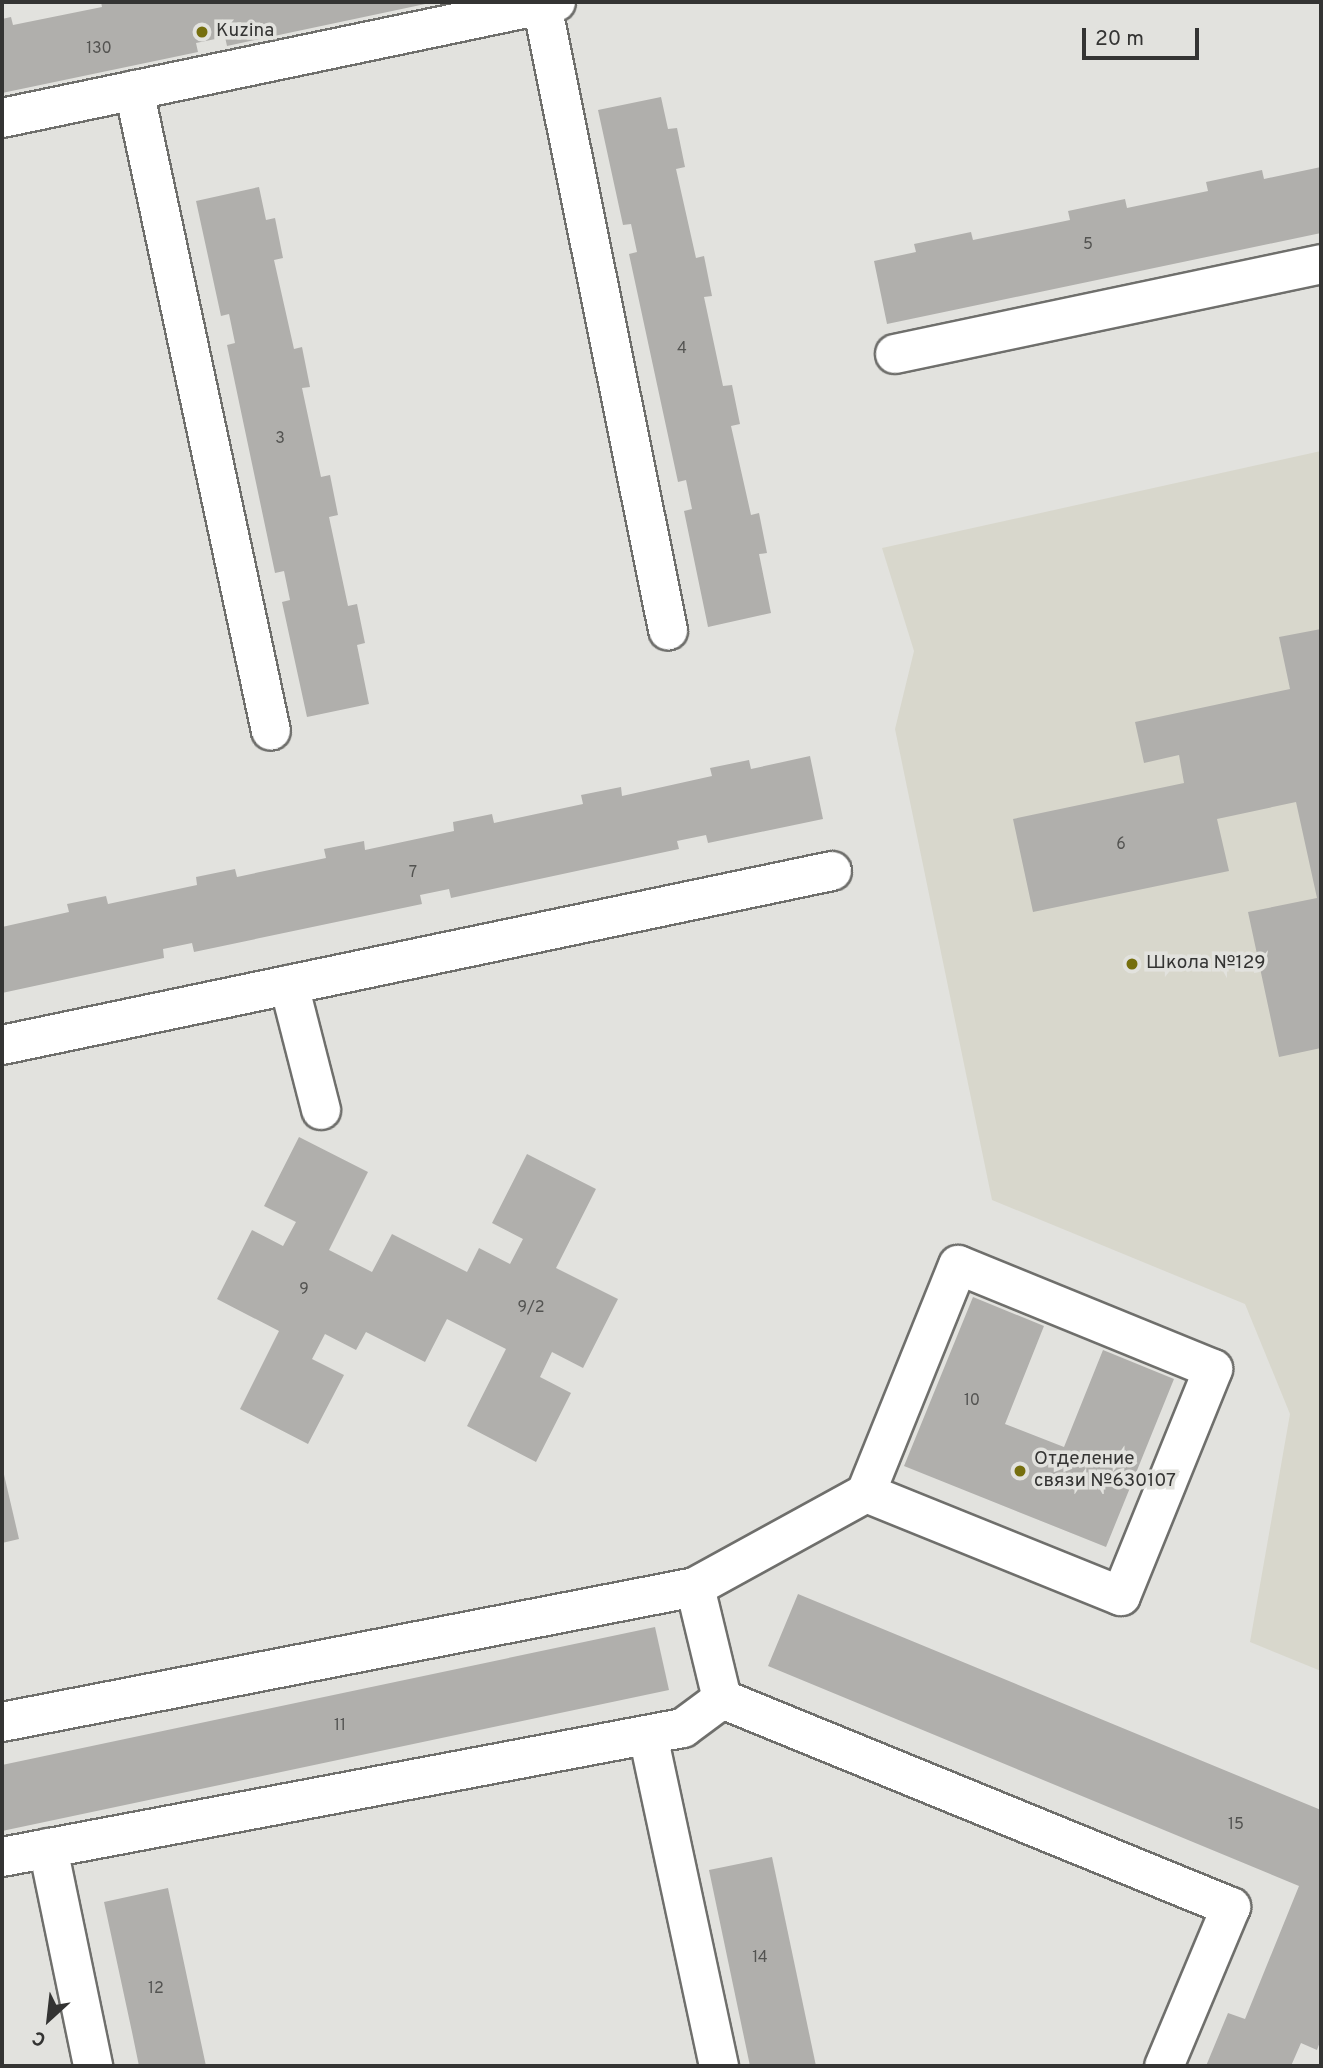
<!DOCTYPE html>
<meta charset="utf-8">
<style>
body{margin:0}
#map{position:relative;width:1323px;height:2068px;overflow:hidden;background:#e2e2de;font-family:Overpass,sans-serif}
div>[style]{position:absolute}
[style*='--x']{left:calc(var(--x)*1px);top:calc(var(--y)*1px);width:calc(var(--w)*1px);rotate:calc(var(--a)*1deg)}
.built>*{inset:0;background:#d8d7cc}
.building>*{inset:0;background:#b0afac}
.roads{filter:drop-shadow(2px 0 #6f6f6c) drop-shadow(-2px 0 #6f6f6c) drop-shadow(0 2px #6f6f6c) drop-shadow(0 -2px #6f6f6c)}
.minor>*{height:38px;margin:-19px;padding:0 19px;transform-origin:19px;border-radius:19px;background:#fff}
.dots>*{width:19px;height:19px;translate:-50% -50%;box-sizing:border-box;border:4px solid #e2e2de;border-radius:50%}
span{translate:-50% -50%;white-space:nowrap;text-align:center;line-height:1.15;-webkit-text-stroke:7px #e2e2de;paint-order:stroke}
.number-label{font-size:16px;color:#535351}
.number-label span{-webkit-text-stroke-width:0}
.poi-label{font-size:19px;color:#343433}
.left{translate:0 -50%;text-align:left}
.frame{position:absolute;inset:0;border:4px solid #343433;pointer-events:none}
.north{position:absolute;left:14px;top:1984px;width:70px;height:70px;-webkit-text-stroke:5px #e2e2de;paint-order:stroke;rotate:207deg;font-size:19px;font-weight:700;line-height:28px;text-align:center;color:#343433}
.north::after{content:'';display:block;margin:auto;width:24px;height:32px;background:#343433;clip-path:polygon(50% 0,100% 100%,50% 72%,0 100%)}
.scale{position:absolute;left:1082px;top:28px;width:117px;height:32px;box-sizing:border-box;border:4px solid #343433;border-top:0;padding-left:9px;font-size:21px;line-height:24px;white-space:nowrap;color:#343433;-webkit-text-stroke:5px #e2e2de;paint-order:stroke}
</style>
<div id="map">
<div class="built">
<i style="clip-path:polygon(1321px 451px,1321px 1671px,1250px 1642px,1290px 1414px,1245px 1304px,992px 1200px,895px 729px,914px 651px,882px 548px)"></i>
</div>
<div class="building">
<i style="clip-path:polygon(101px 2px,430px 2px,430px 3px,227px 46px,225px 37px,196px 43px,198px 52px,2px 93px,2px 19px,11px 17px,13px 25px,102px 7px)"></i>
<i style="clip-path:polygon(661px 97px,668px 129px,677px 128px,685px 167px,676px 169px,696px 258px,704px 256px,712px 296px,704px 297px,723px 386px,732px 385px,740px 424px,731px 426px,751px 515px,759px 513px,767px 553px,759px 554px,771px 613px,708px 627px,684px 511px,692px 509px,686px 480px,678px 482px,629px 254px,637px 252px,631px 224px,623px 225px,598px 110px)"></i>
<i style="clip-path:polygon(1321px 167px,1321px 233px,887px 324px,874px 261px,916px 252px,914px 244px,971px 232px,973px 240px,1070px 220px,1068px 211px,1125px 199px,1127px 208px,1208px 191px,1206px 182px,1262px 170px,1264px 179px)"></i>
<i style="clip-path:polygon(259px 187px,266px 220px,275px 218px,283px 258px,274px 260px,294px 349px,302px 347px,310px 387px,302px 388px,321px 477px,330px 475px,338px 515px,329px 517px,348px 606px,357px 604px,365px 643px,357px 645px,369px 704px,307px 717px,282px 602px,290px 600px,284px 571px,275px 573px,227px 345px,235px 343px,229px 314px,221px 316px,196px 201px)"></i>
<i style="clip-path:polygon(1321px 629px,1321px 1048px,1279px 1057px,1248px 912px,1317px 898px,1296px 802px,1217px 819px,1229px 871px,1033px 912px,1013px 819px,1184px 783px,1179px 755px,1144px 763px,1135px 722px,1290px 689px,1279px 637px)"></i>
<i style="clip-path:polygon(810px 756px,823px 819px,708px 843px,706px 835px,677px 841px,679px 849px,451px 898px,449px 889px,420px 895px,422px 904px,194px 952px,192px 943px,163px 949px,164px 958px,2px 993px,2px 927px,69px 912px,67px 904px,106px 896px,108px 904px,197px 885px,196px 877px,235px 869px,237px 877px,326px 858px,324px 849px,364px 841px,365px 850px,454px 831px,453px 822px,492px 814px,494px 823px,583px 804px,581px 795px,621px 787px,622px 796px,712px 776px,710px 768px,749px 760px,751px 769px)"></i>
<i style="clip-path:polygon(299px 1137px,368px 1172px,329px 1250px,372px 1272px,392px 1234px,467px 1272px,479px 1248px,510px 1264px,523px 1239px,492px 1223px,527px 1154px,596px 1189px,556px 1268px,618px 1299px,583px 1368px,552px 1352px,540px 1377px,571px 1393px,536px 1462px,467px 1426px,506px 1349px,447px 1319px,425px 1362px,366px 1332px,356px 1350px,325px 1334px,312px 1359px,344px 1375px,308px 1444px,240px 1409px,279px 1331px,217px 1299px,252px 1230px,283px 1246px,296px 1222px,264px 1206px)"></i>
<i style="clip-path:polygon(973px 1297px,1044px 1326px,1005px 1424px,1064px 1447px,1103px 1350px,1174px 1379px,1106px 1547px,904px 1466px)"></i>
<i style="clip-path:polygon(2px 1466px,19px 1539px,2px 1543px)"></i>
<i style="clip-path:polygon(798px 1594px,1321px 1810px,1321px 2039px,1317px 2050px,1301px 2043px,1291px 2066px,1206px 2066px,1228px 2013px,1245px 2019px,1299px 1886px,768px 1666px)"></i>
<i style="clip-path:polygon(655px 1627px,669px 1690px,2px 1831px,2px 1765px)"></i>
<i style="clip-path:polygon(772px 1857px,816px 2066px,750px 2066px,709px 1870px)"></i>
<i style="clip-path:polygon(168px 1888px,206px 2066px,139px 2066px,132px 2032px,104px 1902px)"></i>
</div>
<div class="roads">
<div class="minor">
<i style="--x:542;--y:5;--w:638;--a:78.6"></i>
<i style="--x:134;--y:90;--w:655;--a:77.94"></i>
<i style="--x:2;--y:118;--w:566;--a:-11.83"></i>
<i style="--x:895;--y:354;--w:435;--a:-11.9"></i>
<i style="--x:289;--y:985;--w:129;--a:75.6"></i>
<i style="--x:2;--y:1045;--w:848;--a:-11.84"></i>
<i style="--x:695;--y:1587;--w:115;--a:76.4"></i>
<i style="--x:722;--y:1699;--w:550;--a:22.23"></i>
<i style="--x:1231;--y:1907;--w:173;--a:112.8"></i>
<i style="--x:2;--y:1722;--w:706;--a:-11.02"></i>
<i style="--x:695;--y:1587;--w:195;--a:-28.8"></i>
<i style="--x:866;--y:1493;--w:275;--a:22"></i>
<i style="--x:1121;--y:1596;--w:245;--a:-67.9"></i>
<i style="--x:1213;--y:1369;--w:275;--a:-157.8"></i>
<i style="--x:958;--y:1265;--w:246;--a:112"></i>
<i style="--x:648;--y:1735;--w:339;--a:77.9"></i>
<i style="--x:48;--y:1848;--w:223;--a:78.3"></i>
<i style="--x:2;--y:1857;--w:693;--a:-10.73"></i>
<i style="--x:683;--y:1728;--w:49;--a:-36.6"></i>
</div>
</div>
<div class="dots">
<i style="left:202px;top:32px;background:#766f0e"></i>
<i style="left:1132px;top:964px;background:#766f0e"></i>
<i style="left:1020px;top:1471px;background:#766f0e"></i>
</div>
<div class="number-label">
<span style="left:99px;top:49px">130</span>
<span style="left:1088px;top:245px">5</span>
<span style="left:682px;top:349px">4</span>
<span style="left:280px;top:439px">3</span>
<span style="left:1121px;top:845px">6</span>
<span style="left:413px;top:873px">7</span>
<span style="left:304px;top:1290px">9</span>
<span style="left:531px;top:1308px">9/2</span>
<span style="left:972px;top:1401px">10</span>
<span style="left:340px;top:1726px">11</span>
<span style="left:1236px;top:1825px">15</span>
<span style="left:760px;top:1958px">14</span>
<span style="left:156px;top:1989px">12</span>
</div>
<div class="poi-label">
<span class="left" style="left:216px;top:32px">Kuzina</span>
<span class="left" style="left:1146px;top:964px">Школа №129</span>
<span class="left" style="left:1034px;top:1471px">Отделение<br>связи №630107</span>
</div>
<div class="frame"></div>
<div class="north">С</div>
<div class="scale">20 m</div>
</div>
